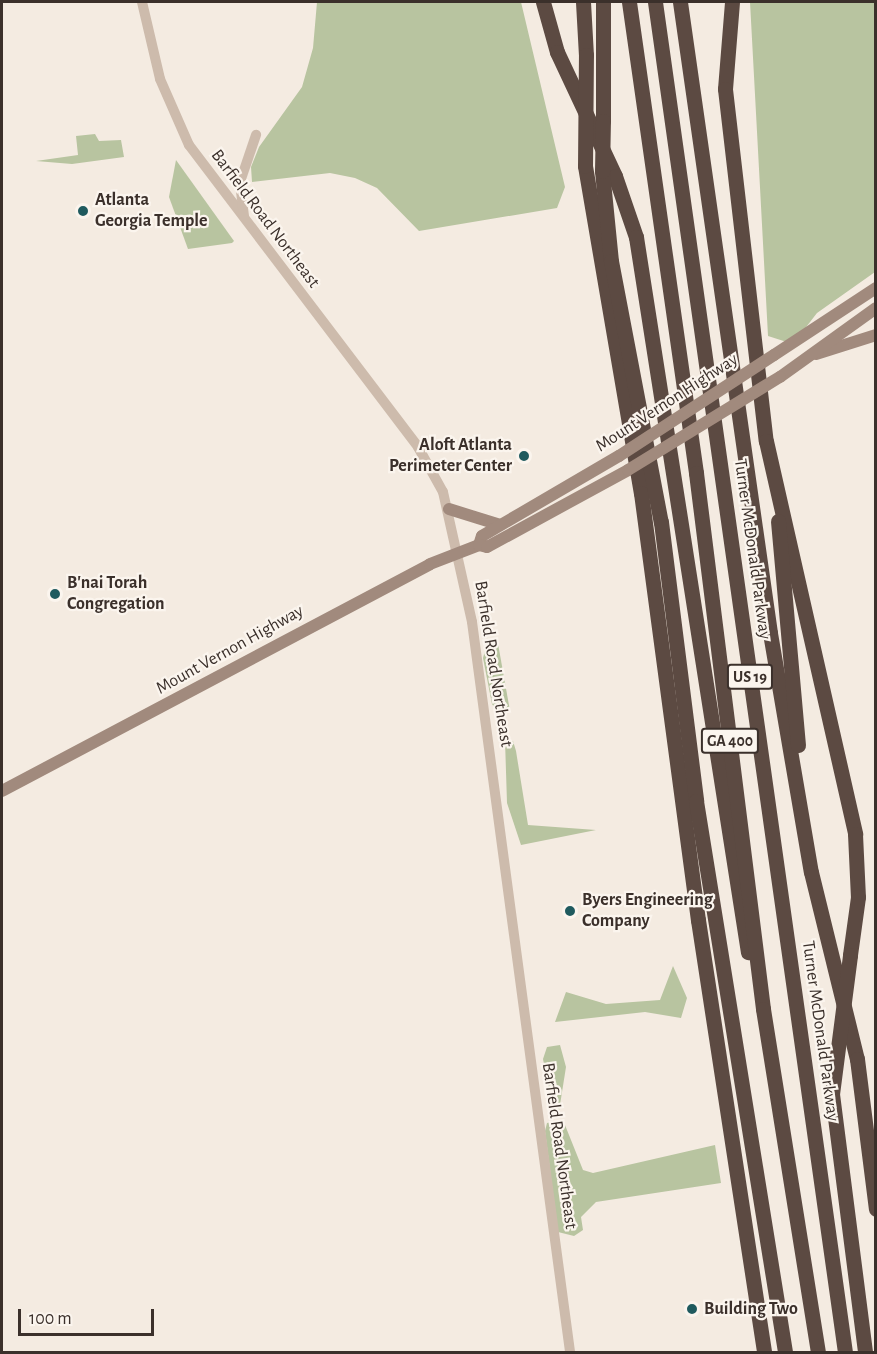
<!DOCTYPE html>
<style>
body{margin:0}
#map{position:relative;width:877px;height:1354px;overflow:hidden;background:#f4ebe1;font-family:"Alegreya Sans",sans-serif}
div>[style]{position:absolute}
[style*='--x']{left:calc(var(--x)*1px);top:calc(var(--y)*1px);width:calc(var(--w)*1px);rotate:calc(var(--a)*1deg)}
.green>*{inset:0;background:#b8c4a0}
.tertiary>*{height:10px;margin:-5px;padding:0 5px;transform-origin:5px;border-radius:5px;background:#cdbbac}
.secondary>*{height:12px;margin:-6px;padding:0 6px;transform-origin:6px;border-radius:6px;background:#a18a7d}
.motorway>*{height:15px;margin:-7.5px;padding:0 7.5px;transform-origin:7.5px;border-radius:7.5px;background:#5c4a42}
.secondary-bridge>*{height:12px;margin:-6px;padding:0 6px;transform-origin:6px;border-radius:6px;background:#a18a7d}
.motorway-bridge>*{height:15px;margin:-7.5px;padding:0 7.5px;transform-origin:7.5px;border-radius:7.5px;background:#5c4a42}
.dots>*{width:16px;height:16px;translate:-50% -50%;box-sizing:border-box;border:3px solid #fbf5ee;border-radius:50%}
span{translate:-50% -50%;white-space:nowrap;text-align:center;line-height:1.15;-webkit-text-stroke:4.5px #fbf5ee;paint-order:stroke}
.shield-label span{padding:2px 4px;background:#fbf5ee;border:2px solid;border-radius:4px;-webkit-text-stroke-width:0}
.shield-label{font-size:16px;color:#3b302b;font-weight:700}
.poi-label{font-size:18px;color:#3b302b;font-weight:700}
.left{translate:0 -50%;text-align:left}
.right{translate:-100% -50%;text-align:right}
.street-label{font-size:18px;color:#3b302b}
.frame{position:absolute;inset:0;border:3px solid #3b302b;pointer-events:none}
.scale{position:absolute;left:18px;top:1309px;width:136px;height:27px;box-sizing:border-box;border:3px solid #3b302b;border-top:0;padding-left:8px;font-size:18px;line-height:21px;white-space:nowrap;color:#3b302b;-webkit-text-stroke:4px #fbf5ee;paint-order:stroke}
</style>
<div id="map">
<div class="green">
<i style="clip-path:polygon(317px 2px,521px 2px,565px 187px,557px 208px,419px 231px,377px 188px,355px 178px,330px 173px,252px 182px,251px 167px,259px 147px,302px 87px,313px 48px)"></i>
<i style="clip-path:polygon(750px 2px,875px 2px,875px 272px,817px 313px,793px 344px,768px 336px)"></i>
<i style="clip-path:polygon(95px 134px,99px 141px,121px 140px,124px 157px,72px 164px,36px 161px,78px 155px,76px 136px)"></i>
<i style="clip-path:polygon(176px 160px,234px 241px,232px 243px,188px 249px,169px 197px)"></i>
<i style="clip-path:polygon(497px 638px,510px 711px,500px 716px,492px 704px,483px 658px,487px 643px)"></i>
<i style="clip-path:polygon(505px 740px,513px 741px,516px 751px,528px 825px,596px 830px,521px 845px,507px 803px)"></i>
<i style="clip-path:polygon(673px 966px,687px 998px,681px 1018px,645px 1012px,555px 1022px,566px 992px,606px 1004px,660px 1000px)"></i>
<i style="clip-path:polygon(560px 1045px,566px 1067px,559px 1111px,553px 1109px,543px 1059px,547px 1047px)"></i>
<i style="clip-path:polygon(556px 1121px,565px 1125px,583px 1170px,593px 1173px,715px 1145px,721px 1183px,596px 1202px,581px 1217px,583px 1230px,574px 1236px,558px 1232px,545px 1131px,547px 1123px)"></i>
</div>
<div class="tertiary">
<i style="--x:142;--y:2;--w:79;--a:76.8"></i>
<i style="--x:160;--y:79;--w:72;--a:66.3"></i>
<i style="--x:189;--y:145;--w:379;--a:52.8"></i>
<i style="--x:418;--y:447;--w:51;--a:60.9"></i>
<i style="--x:443;--y:492;--w:133;--a:77.4"></i>
<i style="--x:472;--y:622;--w:737;--a:82.35"></i>
<i style="--x:244;--y:216;--w:34;--a:-97"></i>
<i style="--x:240;--y:182;--w:50;--a:-71.2"></i>
</div>
<div class="secondary">
<i style="--x:816;--y:354;--w:63;--a:-17.6"></i>
<i style="--x:774;--y:355;--w:122;--a:-33.3"></i>
<i style="--x:780;--y:377;--w:118;--a:-35.7"></i>
<i style="--x:449;--y:509;--w:53;--a:17.4"></i>
<i style="--x:479;--y:545;--w:9;--a:-72"></i>
<i style="--x:482;--y:536;--w:159;--a:-30.3"></i>
<i style="--x:2;--y:791;--w:484;--a:-27.9"></i>
<i style="--x:430;--y:564;--w:53;--a:-21.2"></i>
<i style="--x:479;--y:545;--w:8;--a:14"></i>
<i style="--x:487;--y:547;--w:161;--a:-28.6"></i>
</div>
<div class="motorway">
<i style="--x:543;--y:2;--w:52;--a:74.4"></i>
<i style="--x:557;--y:52;--w:137;--a:64.9"></i>
<i style="--x:615;--y:176;--w:65;--a:71"></i>
<i style="--x:636;--y:237;--w:724;--a:81.1"></i>
<i style="--x:583;--y:2;--w:53;--a:86.8"></i>
<i style="--x:629;--y:2;--w:476;--a:81.9"></i>
<i style="--x:696;--y:473;--w:540;--a:82.87"></i>
<i style="--x:763;--y:1009;--w:347;--a:80.9"></i>
<i style="--x:655;--y:2;--w:1363;--a:81.99"></i>
<i style="--x:680;--y:2;--w:637;--a:81.88"></i>
<i style="--x:770;--y:633;--w:242;--a:80.3"></i>
<i style="--x:811;--y:872;--w:193;--a:76.2"></i>
<i style="--x:857;--y:1059;--w:151;--a:82.8"></i>
<i style="--x:732;--y:2;--w:87;--a:94.6"></i>
<i style="--x:725;--y:89;--w:354;--a:83.4"></i>
<i style="--x:766;--y:441;--w:403;--a:77.2"></i>
<i style="--x:855;--y:834;--w:63;--a:87.3"></i>
<i style="--x:858;--y:897;--w:59;--a:97.9"></i>
<i style="--x:603;--y:121;--w:119;--a:-90"></i>
<i style="--x:585;--y:166;--w:332;--a:80.3"></i>
<i style="--x:641;--y:493;--w:431;--a:82.4"></i>
<i style="--x:698;--y:920;--w:437;--a:81.3"></i>
<i style="--x:602;--y:171;--w:90;--a:84.3"></i>
<i style="--x:611;--y:261;--w:266;--a:79.2"></i>
<i style="--x:661;--y:522;--w:281;--a:82.8"></i>
<i style="--x:696;--y:801;--w:558;--a:80.82"></i>
<i style="--x:778;--y:521;--w:225;--a:84.9"></i>
<i style="--x:832;--y:1094;--w:260;--a:82.7"></i>
</div>
<div class="secondary-bridge">
<i style="--x:619;--y:456;--w:185;--a:-33.1"></i>
<i style="--x:628;--y:470;--w:178;--a:-31.5"></i>
</div>
<div class="motorway-bridge">
<i style="--x:585;--y:166;--w:111;--a:-89.5"></i>
<i style="--x:602;--y:171;--w:50;--a:-88.9"></i>
<i style="--x:832;--y:1094;--w:140;--a:-82.6"></i>
</div>
<div class="dots">
<i style="left:83px;top:211px;background:#1f5a5e"></i>
<i style="left:524px;top:456px;background:#1f5a5e"></i>
<i style="left:55px;top:594px;background:#1f5a5e"></i>
<i style="left:570px;top:911px;background:#1f5a5e"></i>
<i style="left:692px;top:1309px;background:#1f5a5e"></i>
</div>
<div class="shield-label">
<span style="left:750px;top:677px">US 19</span>
<span style="left:730px;top:741px">GA 400</span>
</div>
<div class="poi-label">
<span class="left" style="left:95px;top:211px">Atlanta<br>Georgia Temple</span>
<span class="right" style="left:512px;top:456px">Aloft Atlanta<br>Perimeter Center</span>
<span class="left" style="left:67px;top:594px">B'nai Torah<br>Congregation</span>
<span class="left" style="left:582px;top:911px">Byers Engineering<br>Company</span>
<span class="left" style="left:704px;top:1309px">Building Two</span>
</div>
<div class="street-label">
<span style="left:265px;top:219px;rotate:53deg">Barfield Road Northeast</span>
<span style="left:667px;top:403px;rotate:-33deg">Mount Vernon Highway</span>
<span style="left:752px;top:549px;rotate:82deg">Turner McDonald Parkway</span>
<span style="left:230px;top:650px;rotate:-29deg">Mount Vernon Highway</span>
<span style="left:493px;top:664px;rotate:81deg">Barfield Road Northeast</span>
<span style="left:820px;top:1031px;rotate:82deg">Turner McDonald Parkway</span>
<span style="left:559px;top:1146px;rotate:82deg">Barfield Road Northeast</span>
</div>
<div class="frame"></div>
<div class="scale">100 m</div>
</div>
